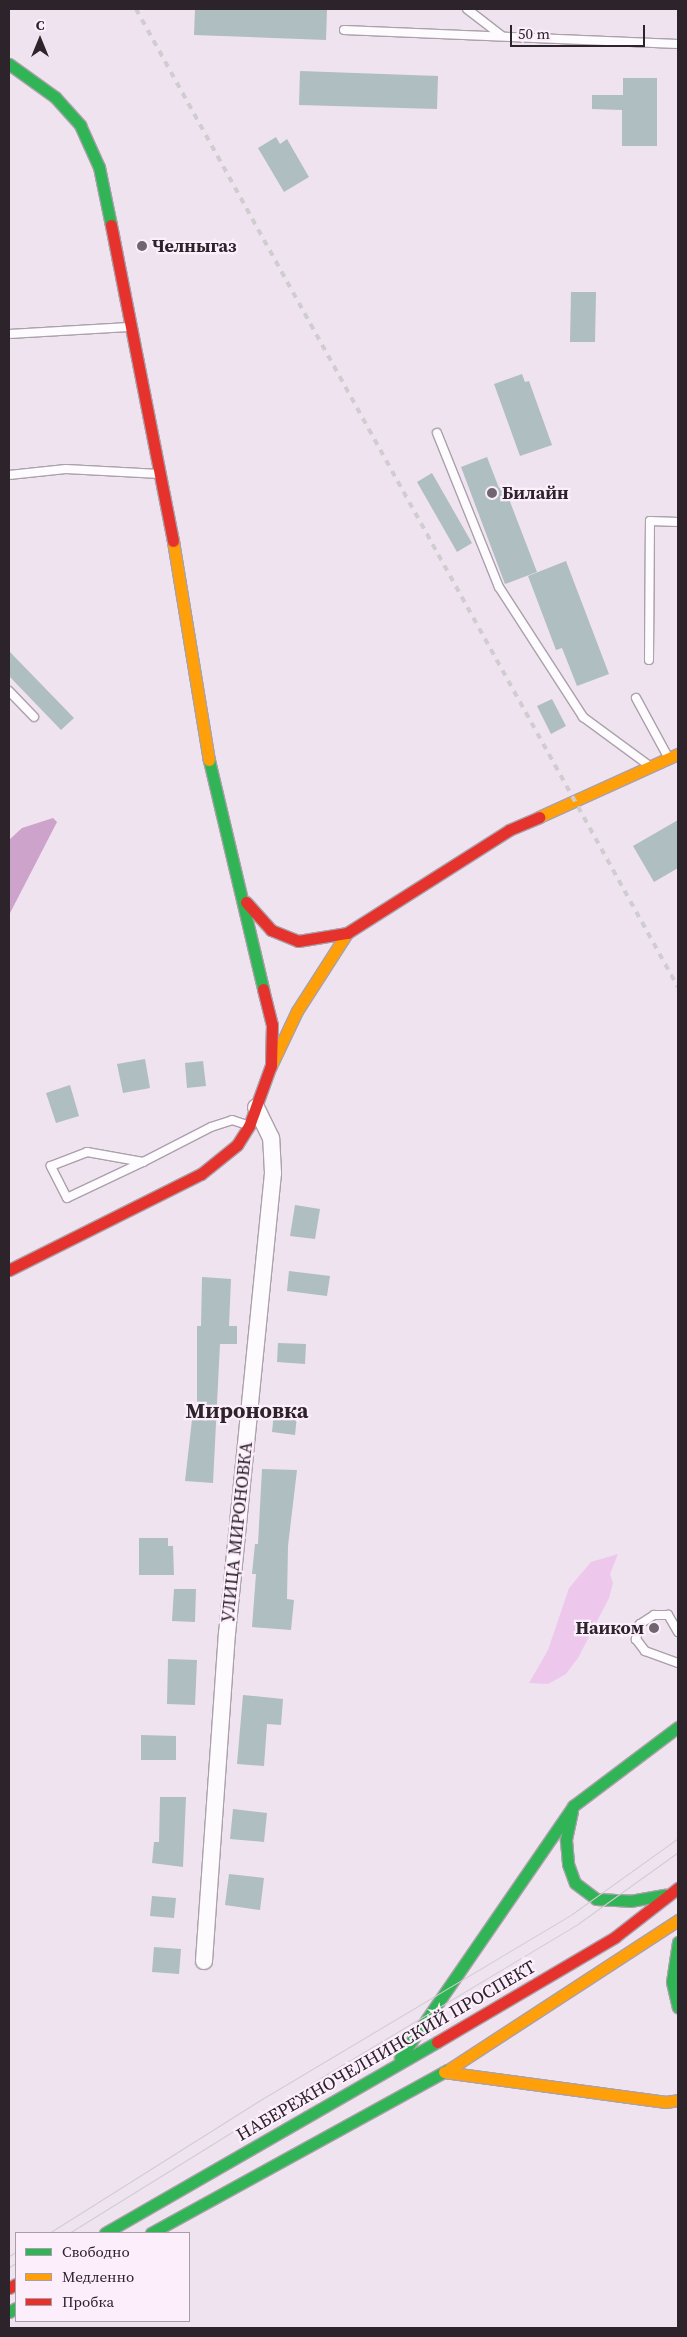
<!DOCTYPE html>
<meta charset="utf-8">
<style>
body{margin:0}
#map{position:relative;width:687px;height:2337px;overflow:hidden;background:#efe3ef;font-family:"Source Serif 4",serif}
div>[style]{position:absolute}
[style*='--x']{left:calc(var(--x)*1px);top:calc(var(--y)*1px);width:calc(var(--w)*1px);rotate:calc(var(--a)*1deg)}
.green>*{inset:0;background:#edc8ec}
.water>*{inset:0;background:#cda2cb}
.building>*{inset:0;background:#afbec1}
.roads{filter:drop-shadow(1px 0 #aaa1aa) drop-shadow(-1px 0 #aaa1aa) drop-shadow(0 1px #aaa1aa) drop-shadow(0 -1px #aaa1aa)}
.lane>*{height:8px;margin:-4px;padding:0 4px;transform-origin:4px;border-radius:4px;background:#fdfbfd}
.street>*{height:16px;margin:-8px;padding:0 8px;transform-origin:8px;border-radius:8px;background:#fdfbfd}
.fast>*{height:11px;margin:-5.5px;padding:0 5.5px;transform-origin:5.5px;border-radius:5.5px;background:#30b455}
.slow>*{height:11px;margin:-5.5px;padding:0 5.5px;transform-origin:5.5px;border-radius:5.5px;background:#ff9f0a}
.jam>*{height:11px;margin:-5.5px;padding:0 5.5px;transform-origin:5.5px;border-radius:5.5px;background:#e5322d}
.tram>*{height:1px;margin:-0.5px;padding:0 0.5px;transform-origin:0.5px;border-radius:0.5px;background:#d0cdd0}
.rail>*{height:4px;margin-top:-2px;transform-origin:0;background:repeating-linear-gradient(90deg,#d0cdd0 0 6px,transparent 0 12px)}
.dots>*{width:14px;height:14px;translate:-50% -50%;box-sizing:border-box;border:2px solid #fceefb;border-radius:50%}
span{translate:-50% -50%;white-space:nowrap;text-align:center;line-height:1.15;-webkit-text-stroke:4.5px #fceefb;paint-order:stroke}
.poi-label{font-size:18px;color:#2c232b;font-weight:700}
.left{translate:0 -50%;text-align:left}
.right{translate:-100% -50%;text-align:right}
.street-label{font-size:18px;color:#2c232b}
.district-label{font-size:22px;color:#2c232b;font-weight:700}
.frame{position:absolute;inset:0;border:10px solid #2c232b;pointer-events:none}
.legend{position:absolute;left:15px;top:2232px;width:175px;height:90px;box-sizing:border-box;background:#fceefb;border:1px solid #a99da8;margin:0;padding:6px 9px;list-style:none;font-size:15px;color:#2c232b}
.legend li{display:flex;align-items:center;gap:10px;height:25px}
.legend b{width:25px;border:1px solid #a99da8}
.north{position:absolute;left:15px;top:15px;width:50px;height:50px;-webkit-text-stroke:4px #fceefb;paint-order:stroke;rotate:0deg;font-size:14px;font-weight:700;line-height:20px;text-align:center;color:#2c232b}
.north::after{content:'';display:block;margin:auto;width:18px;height:22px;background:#2c232b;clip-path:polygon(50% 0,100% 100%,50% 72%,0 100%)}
.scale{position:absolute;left:510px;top:25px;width:135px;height:22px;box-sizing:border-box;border:2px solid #2c232b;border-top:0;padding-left:6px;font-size:15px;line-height:18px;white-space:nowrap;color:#2c232b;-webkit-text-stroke:4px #fceefb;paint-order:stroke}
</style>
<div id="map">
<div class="green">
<i style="clip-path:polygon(618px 1554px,610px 1574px,613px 1583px,609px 1598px,578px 1658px,566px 1674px,548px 1684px,529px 1683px,548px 1650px,569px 1588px,591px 1562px)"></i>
</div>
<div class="water">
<i style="clip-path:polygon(53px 818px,57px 822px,9px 915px,9px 840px,22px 828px)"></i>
</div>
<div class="building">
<i style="clip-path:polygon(195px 9px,327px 10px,326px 40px,194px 35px)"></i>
<i style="clip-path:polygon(300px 71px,438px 76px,437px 109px,299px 105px)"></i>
<i style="clip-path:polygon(623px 78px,657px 78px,657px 146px,622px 146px,622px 110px,592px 109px,592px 95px,623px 95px)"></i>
<i style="clip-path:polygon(276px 137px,280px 144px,287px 139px,309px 177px,284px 192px,258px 148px)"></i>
<i style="clip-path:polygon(571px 292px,596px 292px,595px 342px,570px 342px)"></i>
<i style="clip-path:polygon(522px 374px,525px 382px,529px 381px,552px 445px,520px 456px,494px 384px)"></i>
<i style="clip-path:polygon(487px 457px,499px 488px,504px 486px,537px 572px,505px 584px,461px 467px)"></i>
<i style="clip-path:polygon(432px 473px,472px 543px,457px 552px,417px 482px)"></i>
<i style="clip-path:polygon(566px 561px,609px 674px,577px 686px,562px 648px,556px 650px,528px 576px)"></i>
<i style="clip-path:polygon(9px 651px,74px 718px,61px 730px,9px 676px)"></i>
<i style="clip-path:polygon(552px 699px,566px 726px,551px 734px,537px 706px)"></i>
<i style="clip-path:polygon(678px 820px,678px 868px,654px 882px,633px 846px)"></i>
<i style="clip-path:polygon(145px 1059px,150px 1088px,123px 1093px,117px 1064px)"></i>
<i style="clip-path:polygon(203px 1061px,206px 1086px,187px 1088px,185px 1063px)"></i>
<i style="clip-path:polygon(70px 1085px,79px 1116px,56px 1123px,46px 1093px)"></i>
<i style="clip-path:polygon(295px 1205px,320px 1209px,315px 1239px,290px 1236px)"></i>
<i style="clip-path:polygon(289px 1271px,330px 1276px,327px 1296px,287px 1291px)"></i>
<i style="clip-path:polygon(202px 1277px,231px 1279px,229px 1326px,237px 1326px,237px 1344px,220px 1344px,213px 1483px,185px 1481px,193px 1411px,197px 1412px,197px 1326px,201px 1326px)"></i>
<i style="clip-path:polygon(278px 1343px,306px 1344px,305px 1364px,277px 1362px)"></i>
<i style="clip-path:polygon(274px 1413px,297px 1416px,295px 1435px,272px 1432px)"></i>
<i style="clip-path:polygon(262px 1469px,297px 1470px,288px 1546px,287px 1599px,294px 1600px,291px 1630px,252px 1627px,256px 1574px,252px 1574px,255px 1544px,258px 1544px)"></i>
<i style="clip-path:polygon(139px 1538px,168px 1538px,168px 1546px,173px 1546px,174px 1575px,139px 1575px)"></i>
<i style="clip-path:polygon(174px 1589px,196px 1589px,195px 1622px,172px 1621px)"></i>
<i style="clip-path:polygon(168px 1659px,197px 1660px,195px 1705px,167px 1704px)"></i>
<i style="clip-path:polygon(243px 1695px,283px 1699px,281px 1725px,267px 1724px,264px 1766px,237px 1764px)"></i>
<i style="clip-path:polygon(141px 1735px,176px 1736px,176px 1760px,141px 1760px)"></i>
<i style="clip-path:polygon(160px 1797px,186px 1797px,183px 1867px,152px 1863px,154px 1842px,159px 1842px)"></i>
<i style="clip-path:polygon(233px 1809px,267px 1813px,264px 1842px,230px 1839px)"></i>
<i style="clip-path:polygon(229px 1874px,264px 1878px,260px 1910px,225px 1905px)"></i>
<i style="clip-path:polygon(152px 1896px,176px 1898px,174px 1918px,150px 1916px)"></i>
<i style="clip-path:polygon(154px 1947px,181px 1949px,179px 1974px,152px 1972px)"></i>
</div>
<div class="roads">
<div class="lane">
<i style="--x:467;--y:9;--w:44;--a:37.6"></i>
<i style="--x:344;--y:30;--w:334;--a:2.4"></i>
<i style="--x:9;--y:334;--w:120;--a:-3.3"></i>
<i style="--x:437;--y:433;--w:166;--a:68.1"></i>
<i style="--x:499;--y:587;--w:155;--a:57.1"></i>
<i style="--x:583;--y:717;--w:79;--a:36.3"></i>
<i style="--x:9;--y:475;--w:57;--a:-6"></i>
<i style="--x:66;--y:469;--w:94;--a:3"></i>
<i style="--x:649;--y:660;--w:139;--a:-89.6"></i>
<i style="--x:650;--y:521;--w:28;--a:2"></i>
<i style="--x:9;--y:691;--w:36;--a:46"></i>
<i style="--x:636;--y:698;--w:65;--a:61.5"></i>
<i style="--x:143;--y:1162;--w:84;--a:154.7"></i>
<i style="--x:67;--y:1198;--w:36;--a:-117"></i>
<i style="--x:51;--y:1166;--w:39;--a:-21"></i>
<i style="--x:87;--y:1152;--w:57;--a:10.1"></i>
<i style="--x:143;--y:1162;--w:76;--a:-27.2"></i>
<i style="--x:211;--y:1127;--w:22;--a:-18"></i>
<i style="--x:232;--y:1120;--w:16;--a:18"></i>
<i style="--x:678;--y:1632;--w:20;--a:-120"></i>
<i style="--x:668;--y:1615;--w:14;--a:180"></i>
<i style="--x:654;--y:1615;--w:17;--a:147"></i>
<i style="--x:640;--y:1624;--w:16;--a:105"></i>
<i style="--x:636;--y:1639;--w:15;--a:53"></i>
<i style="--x:645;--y:1651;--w:35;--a:20"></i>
</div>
<div class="street">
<i style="--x:204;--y:1961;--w:328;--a:-86"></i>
<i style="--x:227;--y:1634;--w:463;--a:-84.3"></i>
<i style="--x:273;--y:1173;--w:35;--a:-93"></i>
<i style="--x:271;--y:1138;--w:34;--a:-116"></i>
</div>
<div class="fast">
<i style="--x:9;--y:64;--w:57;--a:35.7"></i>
<i style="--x:55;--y:97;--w:38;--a:48"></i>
<i style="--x:80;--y:125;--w:46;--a:65.7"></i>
<i style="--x:99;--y:167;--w:59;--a:78.3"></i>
<i style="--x:209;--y:760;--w:235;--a:76.7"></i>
<i style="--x:572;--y:1811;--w:30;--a:102"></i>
<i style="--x:566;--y:1840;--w:24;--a:85"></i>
<i style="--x:568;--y:1864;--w:20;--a:70"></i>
<i style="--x:575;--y:1883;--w:26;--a:37"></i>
<i style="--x:596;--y:1899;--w:34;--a:3"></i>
<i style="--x:630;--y:1901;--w:36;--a:-10"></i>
<i style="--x:678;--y:1942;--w:40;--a:98.5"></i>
<i style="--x:672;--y:1982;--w:26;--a:77"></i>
<i style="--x:400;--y:2058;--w:306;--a:-55.5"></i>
<i style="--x:573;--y:1806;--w:131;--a:-37"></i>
<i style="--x:105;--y:2233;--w:383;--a:-29.9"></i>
<i style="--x:151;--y:2233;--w:339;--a:-28.8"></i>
<i style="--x:9;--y:2312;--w:8;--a:-30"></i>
</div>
<div class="slow">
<i style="--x:173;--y:541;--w:222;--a:80.7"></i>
<i style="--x:539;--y:817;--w:153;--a:-24.4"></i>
<i style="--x:270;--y:1068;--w:63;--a:-64.7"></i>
<i style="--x:297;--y:1011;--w:93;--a:-57.3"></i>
<i style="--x:448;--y:2070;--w:275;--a:-33.1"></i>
<i style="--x:444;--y:2072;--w:224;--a:7.7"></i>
<i style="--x:666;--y:2102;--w:12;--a:-9"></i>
</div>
<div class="jam">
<i style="--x:111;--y:225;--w:322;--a:78.9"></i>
<i style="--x:246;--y:902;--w:38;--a:48"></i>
<i style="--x:271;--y:930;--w:29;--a:22"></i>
<i style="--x:298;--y:941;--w:50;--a:-9.3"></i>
<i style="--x:347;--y:933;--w:192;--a:-32.4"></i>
<i style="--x:509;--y:830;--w:33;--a:-23"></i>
<i style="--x:263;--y:989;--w:37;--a:76"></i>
<i style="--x:272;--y:1025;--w:41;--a:91.4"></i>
<i style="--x:9;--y:1270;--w:215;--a:-26.6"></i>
<i style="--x:201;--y:1174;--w:46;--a:-38.9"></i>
<i style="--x:237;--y:1145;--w:22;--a:-58"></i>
<i style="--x:249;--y:1126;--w:62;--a:-70.1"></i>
<i style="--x:437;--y:2042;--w:207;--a:-30.5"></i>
<i style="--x:615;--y:1937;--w:80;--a:-37.9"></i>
<i style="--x:9;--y:2288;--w:8;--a:-30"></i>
</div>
</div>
<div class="tram">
<i style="--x:49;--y:2233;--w:252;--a:-32.2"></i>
<i style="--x:262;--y:2099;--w:361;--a:-30.8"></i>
<i style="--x:572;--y:1914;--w:130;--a:-35.6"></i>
<i style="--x:69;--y:2233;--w:233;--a:-31.8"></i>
<i style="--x:267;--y:2110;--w:364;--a:-30.9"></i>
<i style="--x:579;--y:1923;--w:122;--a:-35.6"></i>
<i style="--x:9;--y:2256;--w:8;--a:-30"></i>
<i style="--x:9;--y:2267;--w:8;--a:-30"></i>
</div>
<div class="rail">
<i style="--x:136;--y:9;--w:1118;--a:61.01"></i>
</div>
<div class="dots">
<i style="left:142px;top:246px;background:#706670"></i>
<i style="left:492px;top:493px;background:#706670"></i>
<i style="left:654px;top:1628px;background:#706670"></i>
</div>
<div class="poi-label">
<span class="left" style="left:152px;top:246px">Челныгаз</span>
<span class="left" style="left:502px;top:493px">Билайн</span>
<span class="right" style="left:644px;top:1628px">Наиком</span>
</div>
<div class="street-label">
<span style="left:237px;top:1532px;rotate:-84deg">УЛИЦА МИРОНОВКА</span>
<span style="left:386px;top:2051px;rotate:-30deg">НАБЕРЕЖНОЧЕЛНИНСКИЙ ПРОСПЕКТ</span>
</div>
<div class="district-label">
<span style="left:247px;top:1411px">Мироновка</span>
</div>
<div class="frame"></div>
<ul class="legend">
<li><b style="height:6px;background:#30b455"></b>Свободно</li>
<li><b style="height:6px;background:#ff9f0a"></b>Медленно</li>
<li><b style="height:6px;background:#e5322d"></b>Пробка</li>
</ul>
<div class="north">С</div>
<div class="scale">50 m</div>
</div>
